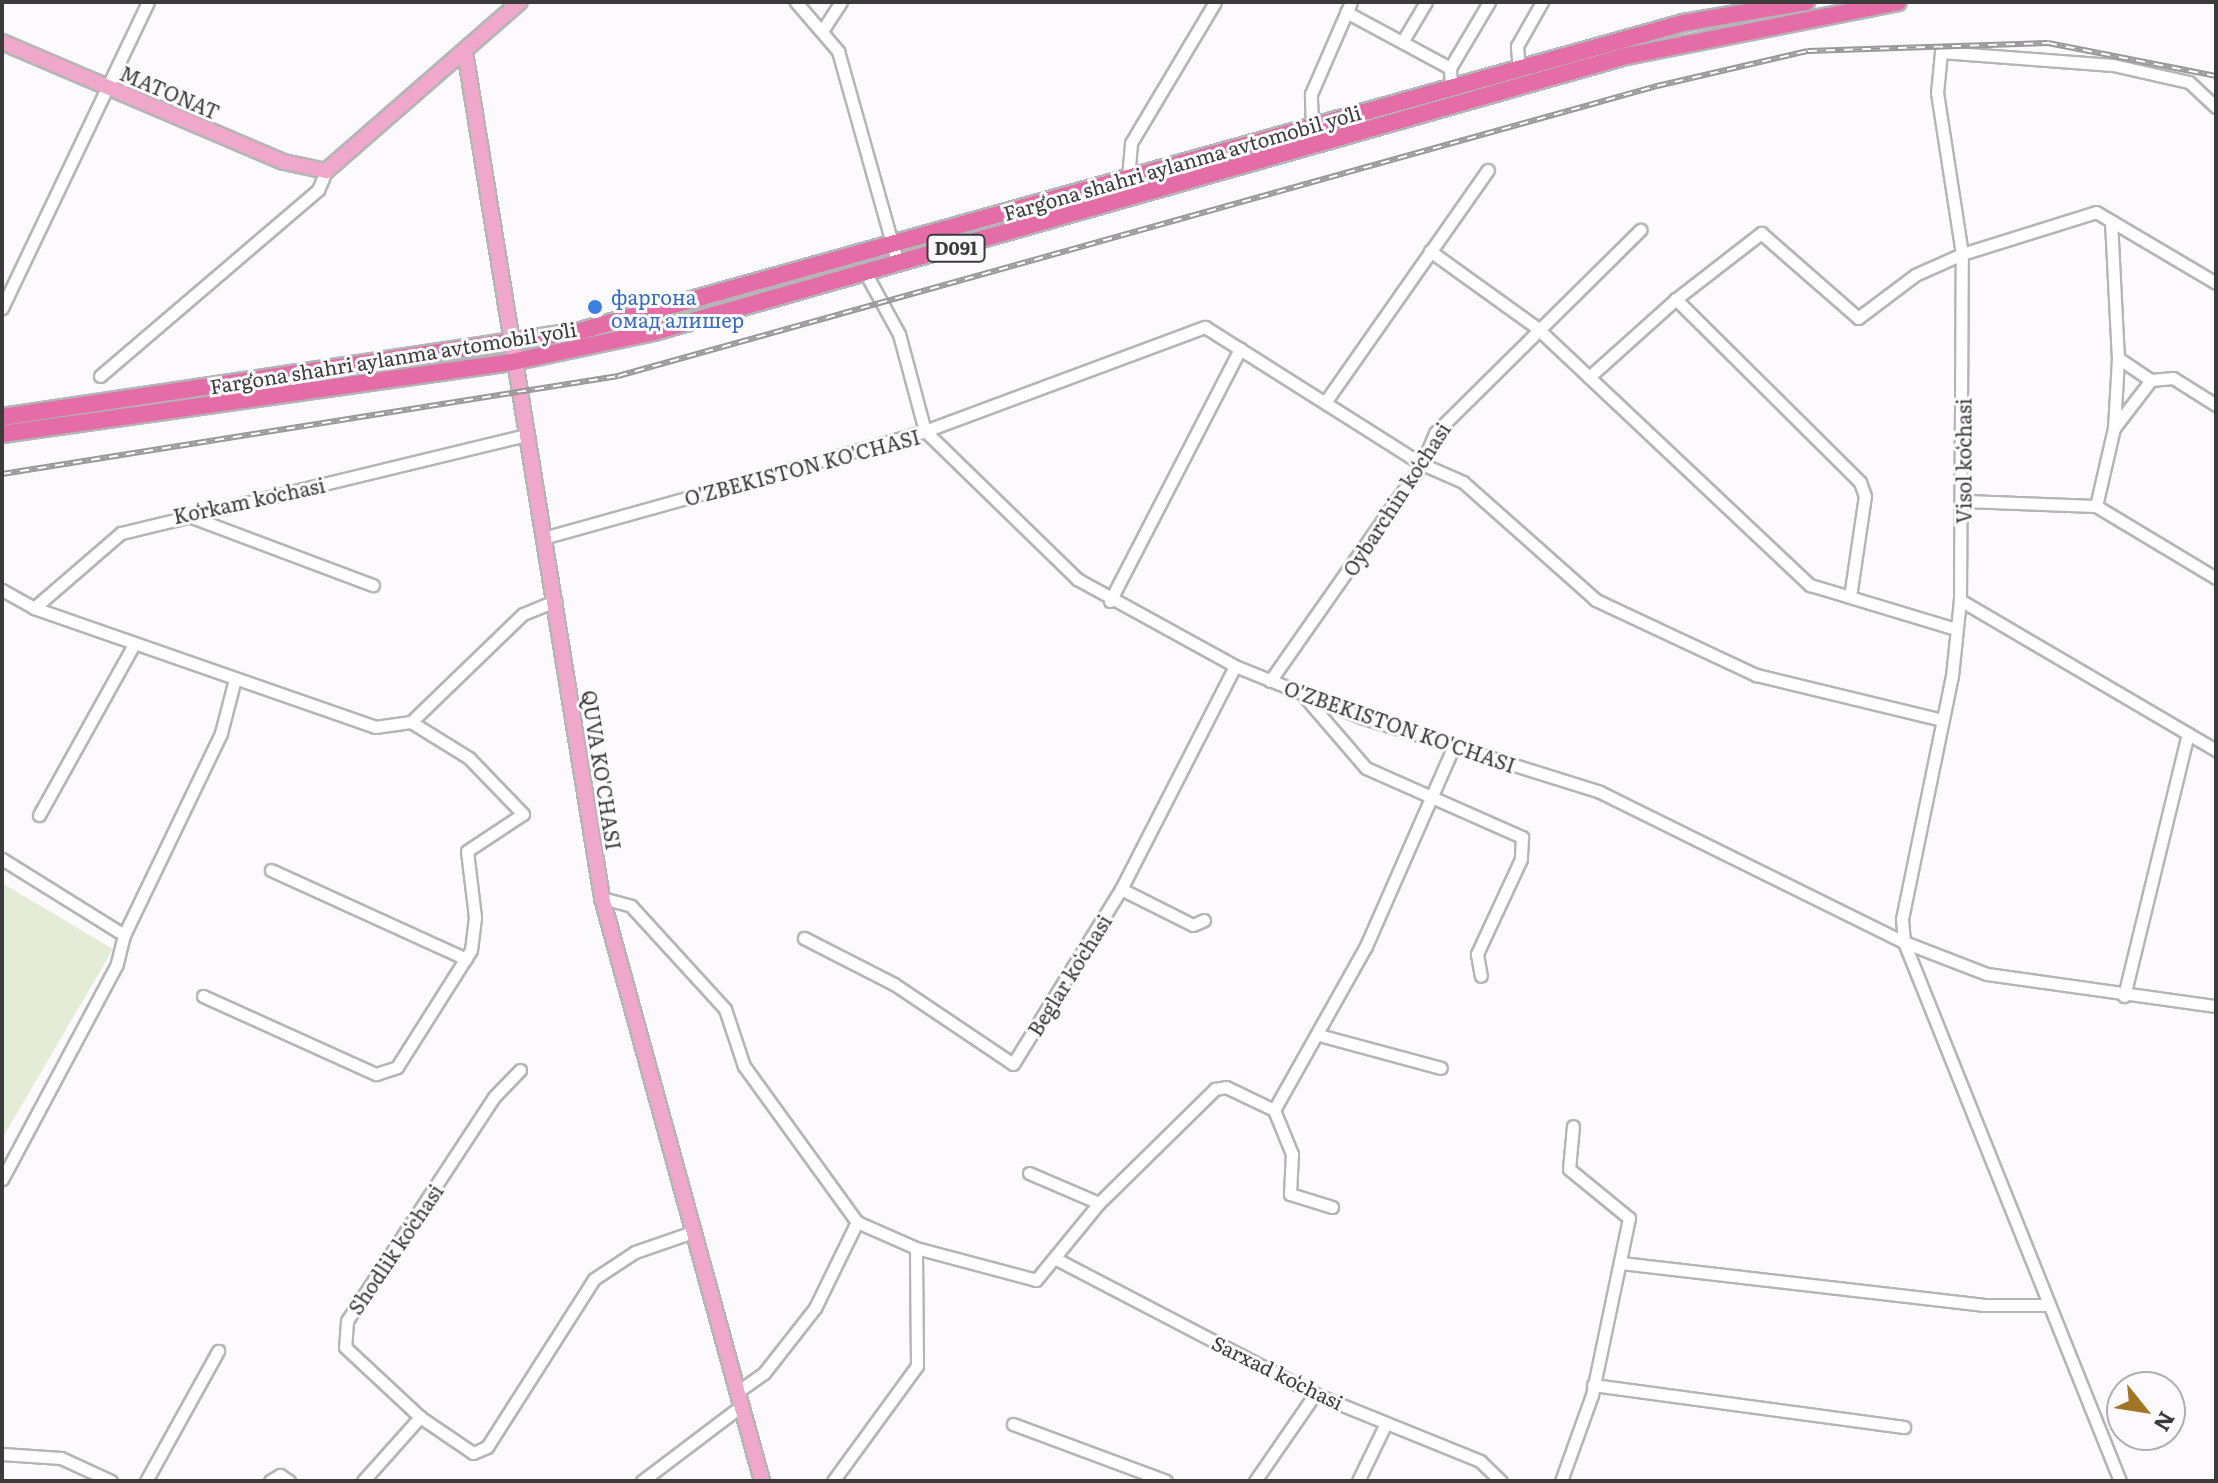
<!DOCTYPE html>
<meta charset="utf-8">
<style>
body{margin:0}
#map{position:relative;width:2218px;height:1483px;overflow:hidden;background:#fcfafd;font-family:Literata,serif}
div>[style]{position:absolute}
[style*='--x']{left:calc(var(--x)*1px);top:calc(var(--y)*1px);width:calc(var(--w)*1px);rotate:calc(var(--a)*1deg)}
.green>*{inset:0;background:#e4ecd7}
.roads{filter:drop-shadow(2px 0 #b5b4b6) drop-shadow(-2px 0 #b5b4b6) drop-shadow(0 2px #b5b4b6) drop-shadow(0 -2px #b5b4b6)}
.minor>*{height:11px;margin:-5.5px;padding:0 5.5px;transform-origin:5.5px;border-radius:5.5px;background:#fff}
.major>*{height:14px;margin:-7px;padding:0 7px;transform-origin:7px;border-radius:7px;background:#efa7ca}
.highway>*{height:16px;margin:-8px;padding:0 8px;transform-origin:8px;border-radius:8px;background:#e46ca7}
.rail>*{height:6px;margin-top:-3px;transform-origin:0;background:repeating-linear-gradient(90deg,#fcfafd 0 9px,#999799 0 18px);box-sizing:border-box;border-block:2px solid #999799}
.dots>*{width:22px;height:22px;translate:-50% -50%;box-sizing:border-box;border:4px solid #fcfafd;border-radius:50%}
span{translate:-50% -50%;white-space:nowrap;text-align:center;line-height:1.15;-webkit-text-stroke:6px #fcfafd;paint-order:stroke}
.shield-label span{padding:2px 6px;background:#fcfafd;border:2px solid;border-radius:6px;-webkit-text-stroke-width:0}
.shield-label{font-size:18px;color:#3c3b3c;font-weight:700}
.street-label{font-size:20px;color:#3c3b3c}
.shop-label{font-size:20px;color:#366cbe}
.left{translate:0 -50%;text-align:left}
.frame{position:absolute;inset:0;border:4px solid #3c3b3c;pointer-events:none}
.north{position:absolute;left:2106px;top:1371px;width:80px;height:80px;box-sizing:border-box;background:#fcfafd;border:2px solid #afaeb0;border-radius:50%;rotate:120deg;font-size:22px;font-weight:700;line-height:32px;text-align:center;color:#3c3b3c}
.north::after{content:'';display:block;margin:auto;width:28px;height:36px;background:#a17525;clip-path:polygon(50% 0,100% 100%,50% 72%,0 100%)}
</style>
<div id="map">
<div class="green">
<i style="clip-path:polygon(2px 883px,113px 949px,2px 1139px)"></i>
</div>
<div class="roads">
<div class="minor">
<i style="--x:796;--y:2;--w:65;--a:49.4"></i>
<i style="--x:838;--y:51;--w:222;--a:74.3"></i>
<i style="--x:1346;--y:12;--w:118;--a:28.3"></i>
<i style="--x:1450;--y:68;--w:21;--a:87"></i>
<i style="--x:822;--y:31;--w:35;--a:-57"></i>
<i style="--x:1404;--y:39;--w:43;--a:-59.3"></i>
<i style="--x:1450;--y:68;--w:77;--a:-59.4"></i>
<i style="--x:1519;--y:70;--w:24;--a:-95"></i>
<i style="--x:1517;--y:46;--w:51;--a:-60.4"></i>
<i style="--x:1312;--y:127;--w:33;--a:-92"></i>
<i style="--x:1311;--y:94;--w:100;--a:-66.5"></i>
<i style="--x:1128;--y:178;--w:35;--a:-85"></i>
<i style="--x:1131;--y:143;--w:164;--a:-59.2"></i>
<i style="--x:2111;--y:221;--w:137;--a:87.1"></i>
<i style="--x:2118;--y:358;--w:40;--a:34"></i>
<i style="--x:1430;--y:251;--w:132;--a:35.7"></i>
<i style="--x:1537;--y:328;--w:375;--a:43.3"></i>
<i style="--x:1810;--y:585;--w:42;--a:16.7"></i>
<i style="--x:1850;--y:597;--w:102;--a:-81.6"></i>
<i style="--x:1865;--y:496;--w:15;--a:-110"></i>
<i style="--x:1860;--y:482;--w:260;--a:-135.2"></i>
<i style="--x:1676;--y:299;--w:117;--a:138.1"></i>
<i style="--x:866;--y:274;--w:68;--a:61.2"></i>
<i style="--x:899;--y:334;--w:100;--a:75"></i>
<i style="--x:925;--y:431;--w:299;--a:-20.4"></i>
<i style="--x:1205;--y:327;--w:257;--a:32.3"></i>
<i style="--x:1422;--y:464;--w:45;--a:23.7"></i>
<i style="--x:1463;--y:482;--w:178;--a:41.6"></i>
<i style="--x:1596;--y:600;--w:177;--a:25.1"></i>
<i style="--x:1756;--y:675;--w:191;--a:13.6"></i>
<i style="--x:1676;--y:299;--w:108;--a:-37.8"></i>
<i style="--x:1761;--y:233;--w:129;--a:41.2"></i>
<i style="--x:1858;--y:318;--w:71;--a:-37"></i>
<i style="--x:1915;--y:275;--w:51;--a:-24.1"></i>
<i style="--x:1962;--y:254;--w:163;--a:-98.8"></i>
<i style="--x:1937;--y:93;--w:41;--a:-84.4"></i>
<i style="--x:1941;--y:52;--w:172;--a:4.3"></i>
<i style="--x:2113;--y:65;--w:78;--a:12.6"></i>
<i style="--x:2189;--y:82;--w:37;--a:43"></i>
<i style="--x:2;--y:308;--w:339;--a:-64.5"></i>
<i style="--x:100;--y:376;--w:287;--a:-40.5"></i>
<i style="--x:318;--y:190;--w:21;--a:-67"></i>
<i style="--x:1326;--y:401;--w:282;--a:-55"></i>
<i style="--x:2216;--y:405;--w:51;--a:-147.9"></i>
<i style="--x:2173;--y:378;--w:22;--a:175"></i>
<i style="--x:2151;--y:380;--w:61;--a:127.6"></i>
<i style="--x:2114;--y:428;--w:80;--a:103"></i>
<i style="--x:2096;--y:506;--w:140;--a:31"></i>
<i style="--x:2114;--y:428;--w:70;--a:-86.7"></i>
<i style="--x:1965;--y:501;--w:131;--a:2.2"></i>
<i style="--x:181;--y:513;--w:205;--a:20.6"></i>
<i style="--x:543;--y:538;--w:397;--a:-15.6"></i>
<i style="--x:925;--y:431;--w:212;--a:44.2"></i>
<i style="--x:1077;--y:579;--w:180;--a:28.8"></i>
<i style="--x:1235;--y:666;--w:139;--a:22"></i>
<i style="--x:1364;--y:718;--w:247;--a:17.4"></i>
<i style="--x:1600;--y:792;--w:339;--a:26.3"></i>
<i style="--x:1904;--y:942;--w:89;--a:21.1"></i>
<i style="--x:1987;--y:974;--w:231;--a:8"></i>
<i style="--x:2;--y:590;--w:37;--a:29"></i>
<i style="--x:34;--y:608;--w:115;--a:-40.8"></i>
<i style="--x:121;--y:533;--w:416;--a:-13.6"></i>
<i style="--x:1850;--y:597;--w:111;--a:16.8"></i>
<i style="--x:1960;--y:600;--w:297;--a:30.4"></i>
<i style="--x:1110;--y:601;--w:284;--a:-62.7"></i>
<i style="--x:34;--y:608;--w:361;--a:19.2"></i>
<i style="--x:375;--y:727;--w:36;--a:-8"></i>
<i style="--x:411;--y:722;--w:156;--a:-44"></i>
<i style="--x:523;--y:614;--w:35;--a:-22"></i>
<i style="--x:1270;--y:681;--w:265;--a:-55"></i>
<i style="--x:1422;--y:464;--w:34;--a:-67"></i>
<i style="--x:1435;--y:433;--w:289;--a:-44.7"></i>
<i style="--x:1304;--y:696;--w:95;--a:49.3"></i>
<i style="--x:1366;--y:768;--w:171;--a:23.9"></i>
<i style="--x:1522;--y:837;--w:22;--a:93"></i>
<i style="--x:1521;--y:859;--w:105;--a:114.9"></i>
<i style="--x:1477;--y:954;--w:22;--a:80"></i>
<i style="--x:39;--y:815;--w:196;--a:-60.9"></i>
<i style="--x:2;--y:859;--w:144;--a:31.9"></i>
<i style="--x:124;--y:935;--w:30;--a:104"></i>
<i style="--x:117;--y:964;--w:244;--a:118.1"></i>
<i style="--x:271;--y:870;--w:214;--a:24.5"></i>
<i style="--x:1121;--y:889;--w:80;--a:26.6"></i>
<i style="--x:1193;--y:925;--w:12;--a:-24"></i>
<i style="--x:602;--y:898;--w:30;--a:15"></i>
<i style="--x:631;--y:906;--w:139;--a:47.6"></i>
<i style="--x:725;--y:1009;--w:60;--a:71.6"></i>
<i style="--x:744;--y:1066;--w:193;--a:54.1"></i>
<i style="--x:857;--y:1222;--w:64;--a:23.8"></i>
<i style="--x:916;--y:1248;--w:124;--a:14.9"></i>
<i style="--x:1036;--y:1280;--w:99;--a:-50.7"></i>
<i style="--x:1099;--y:1203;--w:163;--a:-44.5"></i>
<i style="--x:1215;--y:1089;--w:11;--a:-10"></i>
<i style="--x:1226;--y:1087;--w:53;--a:25.6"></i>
<i style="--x:1274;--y:1110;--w:188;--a:-60.7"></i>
<i style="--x:1366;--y:946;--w:219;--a:-66.3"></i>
<i style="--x:124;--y:935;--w:224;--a:-64.3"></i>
<i style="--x:221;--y:733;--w:56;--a:-75.5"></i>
<i style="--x:804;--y:938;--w:101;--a:27.1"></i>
<i style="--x:894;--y:984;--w:143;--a:33.9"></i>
<i style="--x:1013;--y:1064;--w:206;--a:-58.3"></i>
<i style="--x:1121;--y:889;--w:250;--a:-62.9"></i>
<i style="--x:203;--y:996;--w:190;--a:24.3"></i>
<i style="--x:376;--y:1074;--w:22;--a:-18"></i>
<i style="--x:397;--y:1067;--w:138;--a:-57.7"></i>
<i style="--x:471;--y:950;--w:33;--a:-83"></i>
<i style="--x:475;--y:917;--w:66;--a:-96.9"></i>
<i style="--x:467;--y:851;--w:67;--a:-33.5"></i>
<i style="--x:523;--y:814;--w:78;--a:-134"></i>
<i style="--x:469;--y:758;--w:68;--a:-148.2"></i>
<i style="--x:2124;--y:996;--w:270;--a:-76.3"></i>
<i style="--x:1319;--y:1035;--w:126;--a:15.1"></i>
<i style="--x:520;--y:1070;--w:37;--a:134"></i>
<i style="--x:494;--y:1097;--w:268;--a:123.3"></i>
<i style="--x:347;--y:1321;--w:26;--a:94"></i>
<i style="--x:345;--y:1347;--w:103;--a:43"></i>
<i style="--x:420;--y:1417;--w:64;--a:34.2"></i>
<i style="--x:473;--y:1453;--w:15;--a:-23"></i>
<i style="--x:487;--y:1447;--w:199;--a:-57.5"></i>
<i style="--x:594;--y:1279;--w:49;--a:-33.4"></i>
<i style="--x:635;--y:1252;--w:58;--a:-19.1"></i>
<i style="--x:1274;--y:1110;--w:48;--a:67.8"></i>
<i style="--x:1292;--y:1154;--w:40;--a:92.9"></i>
<i style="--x:1290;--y:1194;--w:44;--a:17.2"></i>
<i style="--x:1029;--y:1173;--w:76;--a:23.2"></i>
<i style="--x:1056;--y:1259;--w:292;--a:27.5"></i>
<i style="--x:1315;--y:1394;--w:178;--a:22.1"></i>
<i style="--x:1480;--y:1461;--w:29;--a:44"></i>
<i style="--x:1621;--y:1263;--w:364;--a:6.6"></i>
<i style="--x:1983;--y:1305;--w:64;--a:0"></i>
<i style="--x:1593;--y:1385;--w:314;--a:7.7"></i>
<i style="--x:737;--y:1392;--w:33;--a:-35"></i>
<i style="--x:764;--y:1373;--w:83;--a:-51.9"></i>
<i style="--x:815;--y:1308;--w:96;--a:-64"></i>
<i style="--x:1013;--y:1424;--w:163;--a:20.4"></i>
<i style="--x:2;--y:1454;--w:59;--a:3.9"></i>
<i style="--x:61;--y:1458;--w:55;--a:24.7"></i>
<i style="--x:146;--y:1481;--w:149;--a:-61"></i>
<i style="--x:270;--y:1481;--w:12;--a:-31"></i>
<i style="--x:280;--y:1475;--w:11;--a:34"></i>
<i style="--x:363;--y:1481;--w:86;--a:-48.3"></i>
<i style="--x:642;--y:1481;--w:124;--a:-37.1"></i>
<i style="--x:833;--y:1481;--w:142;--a:-53.9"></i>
<i style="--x:917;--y:1366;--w:118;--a:-90.5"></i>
<i style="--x:1255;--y:1481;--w:106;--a:-55.4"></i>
<i style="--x:1358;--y:1481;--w:64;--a:-64.2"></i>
<i style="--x:1561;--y:1481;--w:91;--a:-70.2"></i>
<i style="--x:1592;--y:1395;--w:181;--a:-78.2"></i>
<i style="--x:1629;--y:1218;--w:77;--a:-140.8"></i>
<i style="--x:1569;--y:1169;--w:43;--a:-84.7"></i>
<i style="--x:2120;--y:1481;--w:581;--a:-111.84"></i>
<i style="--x:1904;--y:942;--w:23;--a:-95"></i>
<i style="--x:1902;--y:919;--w:248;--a:-78.4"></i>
<i style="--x:1952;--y:676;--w:76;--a:-84"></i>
<i style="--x:1960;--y:600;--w:346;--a:-89.7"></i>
<i style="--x:1962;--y:254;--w:140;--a:-17.4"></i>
<i style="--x:2096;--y:212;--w:139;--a:30.6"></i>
</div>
<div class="major">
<i style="--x:2;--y:42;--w:306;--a:23.1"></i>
<i style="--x:284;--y:162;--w:43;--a:12.1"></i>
<i style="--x:326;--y:171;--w:257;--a:-41.1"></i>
<i style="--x:465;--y:52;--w:857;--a:80.8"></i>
<i style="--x:602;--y:898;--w:605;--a:74.65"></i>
</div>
<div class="highway">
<i style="--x:2;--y:417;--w:584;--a:-8.46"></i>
<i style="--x:580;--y:331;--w:1145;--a:-15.6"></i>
<i style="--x:1683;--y:23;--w:125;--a:-9.7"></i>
<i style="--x:2;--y:434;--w:515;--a:-8.04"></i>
<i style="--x:512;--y:362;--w:145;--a:-11.9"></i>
<i style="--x:654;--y:332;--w:1010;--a:-15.85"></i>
<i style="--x:1626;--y:56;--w:277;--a:-11.2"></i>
</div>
</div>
<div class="rail">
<i style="--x:2;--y:474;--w:624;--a:-9.04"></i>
<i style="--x:618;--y:376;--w:1079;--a:-15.6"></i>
<i style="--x:1657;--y:86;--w:155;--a:-13.1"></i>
<i style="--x:1808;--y:51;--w:240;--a:-1.9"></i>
<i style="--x:2048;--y:43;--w:171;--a:11.1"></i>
</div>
<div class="dots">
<i style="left:595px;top:307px;background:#3f7fe0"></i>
</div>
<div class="shield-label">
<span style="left:956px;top:248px">D091</span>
</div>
<div class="street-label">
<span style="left:170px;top:92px;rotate:23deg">MATONAT</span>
<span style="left:1182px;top:162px;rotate:-16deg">Fargʻona shahri aylanma avtomobil yoʻli</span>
<span style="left:393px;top:357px;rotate:-9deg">Fargʻona shahri aylanma avtomobil yoʻli</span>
<span style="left:1963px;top:461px;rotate:-90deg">Visol koʻchasi</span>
<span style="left:802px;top:467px;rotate:-15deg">O'ZBEKISTON KO'CHASI</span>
<span style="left:1396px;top:499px;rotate:-57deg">Oybarchin koʻchasi</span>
<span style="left:249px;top:500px;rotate:-12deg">Koʻrkam koʻchasi</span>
<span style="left:1400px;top:726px;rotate:19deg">O'ZBEKISTON KO'CHASI</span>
<span style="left:602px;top:770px;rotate:81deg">QUVA KO'CHASI</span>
<span style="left:1069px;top:975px;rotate:-58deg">Beglar koʻchasi</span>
<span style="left:395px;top:1249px;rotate:-56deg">Shodlik koʻchasi</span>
<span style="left:1278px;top:1372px;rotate:26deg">Sarxad koʻchasi</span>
</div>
<div class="shop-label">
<span class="left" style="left:611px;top:308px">фаргона<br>омад алишер</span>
</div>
<div class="frame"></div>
<div class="north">N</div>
</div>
